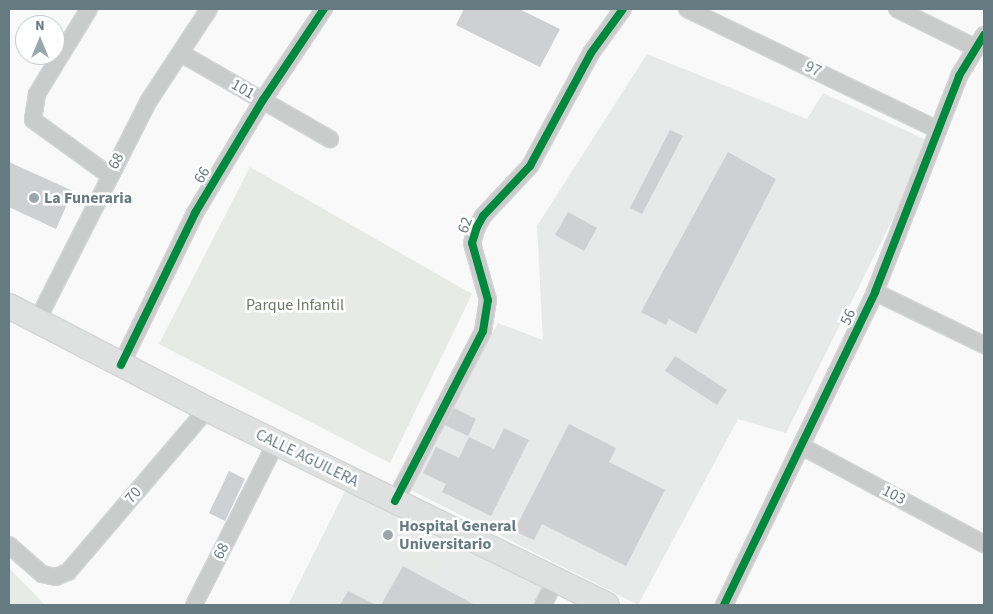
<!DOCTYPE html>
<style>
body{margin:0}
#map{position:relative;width:993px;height:614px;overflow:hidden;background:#f9f9f9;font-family:"Source Sans 3",sans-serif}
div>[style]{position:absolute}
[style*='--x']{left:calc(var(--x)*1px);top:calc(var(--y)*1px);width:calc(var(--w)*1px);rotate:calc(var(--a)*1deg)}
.built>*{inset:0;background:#e8e9e9}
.green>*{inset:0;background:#e8eae6}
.building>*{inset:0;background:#ced0d1}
.roads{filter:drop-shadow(1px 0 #d4d5d6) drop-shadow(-1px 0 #d4d5d6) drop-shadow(0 1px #d4d5d6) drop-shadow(0 -1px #d4d5d6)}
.street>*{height:16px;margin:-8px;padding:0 8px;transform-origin:8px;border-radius:8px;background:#cacccc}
.secondary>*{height:24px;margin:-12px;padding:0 12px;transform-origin:12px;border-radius:12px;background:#dfe0e0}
.cycleway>*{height:8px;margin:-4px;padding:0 4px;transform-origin:4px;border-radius:4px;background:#00873e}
.dots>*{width:14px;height:14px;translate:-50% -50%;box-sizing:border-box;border:2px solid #fff;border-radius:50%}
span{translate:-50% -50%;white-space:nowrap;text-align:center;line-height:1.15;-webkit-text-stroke:5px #fff;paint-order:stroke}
.street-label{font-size:16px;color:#667a81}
.poi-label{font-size:16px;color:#667a81;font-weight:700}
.left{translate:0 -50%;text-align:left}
.park-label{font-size:16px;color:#6c7965}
.frame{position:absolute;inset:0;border:10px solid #667a81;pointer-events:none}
.north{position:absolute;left:15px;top:15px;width:50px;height:50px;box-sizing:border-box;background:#fff;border:1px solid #c2cacd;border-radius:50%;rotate:0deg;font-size:14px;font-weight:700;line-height:20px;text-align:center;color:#667a81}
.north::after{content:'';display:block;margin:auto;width:18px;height:22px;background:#99a6ab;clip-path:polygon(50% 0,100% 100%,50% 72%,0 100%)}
</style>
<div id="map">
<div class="built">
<i style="clip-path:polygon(647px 54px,807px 119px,823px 93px,931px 142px,786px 433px,738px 419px,638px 605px,405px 487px,498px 323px,543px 340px,537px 226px)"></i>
<i style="clip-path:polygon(348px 485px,556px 586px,545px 605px,288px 605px)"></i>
</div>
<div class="green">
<i style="clip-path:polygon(250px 167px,472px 294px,390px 463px,159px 344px)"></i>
<i style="clip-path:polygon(409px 544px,442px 562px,433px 574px,409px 562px)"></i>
<i style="clip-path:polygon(9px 568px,45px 605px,9px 605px)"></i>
</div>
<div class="building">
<i style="clip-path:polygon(464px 9px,519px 9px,560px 29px,540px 67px,456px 25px)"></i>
<i style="clip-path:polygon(670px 130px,683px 136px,642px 214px,630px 208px)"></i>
<i style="clip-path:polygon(728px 152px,776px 179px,696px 334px,669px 319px,666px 325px,641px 312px)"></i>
<i style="clip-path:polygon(9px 162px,73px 191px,56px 229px,9px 207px)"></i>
<i style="clip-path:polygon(568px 212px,597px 228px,584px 251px,555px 235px)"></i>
<i style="clip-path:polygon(675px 356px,727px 390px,717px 405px,665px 371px)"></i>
<i style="clip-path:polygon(454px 408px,476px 419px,468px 436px,445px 425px)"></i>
<i style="clip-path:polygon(569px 424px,616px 448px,609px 462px,665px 490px,626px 566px,542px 524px,534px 540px,514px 531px)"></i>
<i style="clip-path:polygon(504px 428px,529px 440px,491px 516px,442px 492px,446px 484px,423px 473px,436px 447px,459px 458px,469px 437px,494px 449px)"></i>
<i style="clip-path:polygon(229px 471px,245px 479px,225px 521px,209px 513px)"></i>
<i style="clip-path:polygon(403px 566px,475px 605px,381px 605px)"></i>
<i style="clip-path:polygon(348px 591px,376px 605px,340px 605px)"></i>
</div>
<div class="roads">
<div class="street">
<i style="--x:89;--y:9;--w:100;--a:121.5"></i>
<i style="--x:37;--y:94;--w:26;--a:99"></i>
<i style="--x:33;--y:120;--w:94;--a:35.9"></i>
<i style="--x:687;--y:9;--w:279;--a:25.7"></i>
<i style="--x:897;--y:9;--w:88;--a:26.3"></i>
<i style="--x:182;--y:54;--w:171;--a:29.9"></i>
<i style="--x:875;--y:292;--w:121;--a:25.9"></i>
<i style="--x:37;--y:321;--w:246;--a:-63.1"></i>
<i style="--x:148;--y:102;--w:111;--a:-56.7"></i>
<i style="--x:121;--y:365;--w:169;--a:-64"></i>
<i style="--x:195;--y:213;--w:132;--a:-59"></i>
<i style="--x:263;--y:100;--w:110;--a:-56.2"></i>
<i style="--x:803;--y:447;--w:205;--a:28.2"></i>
<i style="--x:395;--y:501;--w:191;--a:-62.6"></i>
<i style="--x:483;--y:331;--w:31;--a:-81"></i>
<i style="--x:488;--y:300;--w:59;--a:-105.7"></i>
<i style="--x:472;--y:243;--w:17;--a:-73"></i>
<i style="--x:477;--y:227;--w:13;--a:-61"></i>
<i style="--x:483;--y:216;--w:69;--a:-46.8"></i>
<i style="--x:530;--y:166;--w:128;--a:-61.6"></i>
<i style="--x:591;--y:53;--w:54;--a:-54"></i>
<i style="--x:9;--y:545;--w:44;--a:41.3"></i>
<i style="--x:42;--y:574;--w:14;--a:12"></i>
<i style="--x:56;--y:577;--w:13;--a:-23"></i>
<i style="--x:68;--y:572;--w:214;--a:-49.5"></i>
<i style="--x:194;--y:605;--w:182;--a:-63.2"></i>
<i style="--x:543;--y:605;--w:28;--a:-63"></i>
<i style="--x:724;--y:605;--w:348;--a:-64.2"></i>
<i style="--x:875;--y:292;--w:232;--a:-68.7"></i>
<i style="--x:959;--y:76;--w:48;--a:-58.6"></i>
</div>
<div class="secondary">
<i style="--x:9;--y:306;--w:223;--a:27.5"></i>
<i style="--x:207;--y:409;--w:445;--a:26.1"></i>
</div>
</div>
<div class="cycleway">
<i style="--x:121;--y:365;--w:169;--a:-64"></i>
<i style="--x:195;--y:213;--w:132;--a:-59"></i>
<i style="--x:263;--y:100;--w:110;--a:-56.2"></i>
<i style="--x:395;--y:501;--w:191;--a:-62.6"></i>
<i style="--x:483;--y:331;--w:31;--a:-81"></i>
<i style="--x:488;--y:300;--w:59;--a:-105.7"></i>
<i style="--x:472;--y:243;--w:17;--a:-73"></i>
<i style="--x:477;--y:227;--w:13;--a:-61"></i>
<i style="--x:483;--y:216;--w:69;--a:-46.8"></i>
<i style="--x:530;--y:166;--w:128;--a:-61.6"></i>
<i style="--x:591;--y:53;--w:54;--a:-54"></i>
<i style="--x:724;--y:605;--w:348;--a:-64.2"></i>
<i style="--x:875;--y:292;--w:232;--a:-68.7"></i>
<i style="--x:959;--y:76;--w:48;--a:-58.6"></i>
</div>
<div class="dots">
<i style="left:34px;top:198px;background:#99a6ab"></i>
<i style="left:388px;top:535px;background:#99a6ab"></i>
</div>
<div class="street-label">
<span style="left:813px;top:69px;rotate:26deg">97</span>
<span style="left:243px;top:89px;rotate:30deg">101</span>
<span style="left:116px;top:161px;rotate:-62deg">68</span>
<span style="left:202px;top:175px;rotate:-59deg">66</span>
<span style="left:465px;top:225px;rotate:-69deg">62</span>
<span style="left:848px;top:317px;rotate:-65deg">56</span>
<span style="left:307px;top:458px;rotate:26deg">CALLE AGUILERA</span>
<span style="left:133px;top:495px;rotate:-49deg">70</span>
<span style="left:894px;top:495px;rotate:28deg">103</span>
<span style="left:221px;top:551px;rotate:-63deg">68</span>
</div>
<div class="poi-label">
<span class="left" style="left:44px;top:198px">La Funeraria</span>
<span class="left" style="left:399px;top:535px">Hospital General<br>Universitario</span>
</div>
<div class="park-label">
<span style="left:295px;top:305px">Parque Infantil</span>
</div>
<div class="frame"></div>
<div class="north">N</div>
</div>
